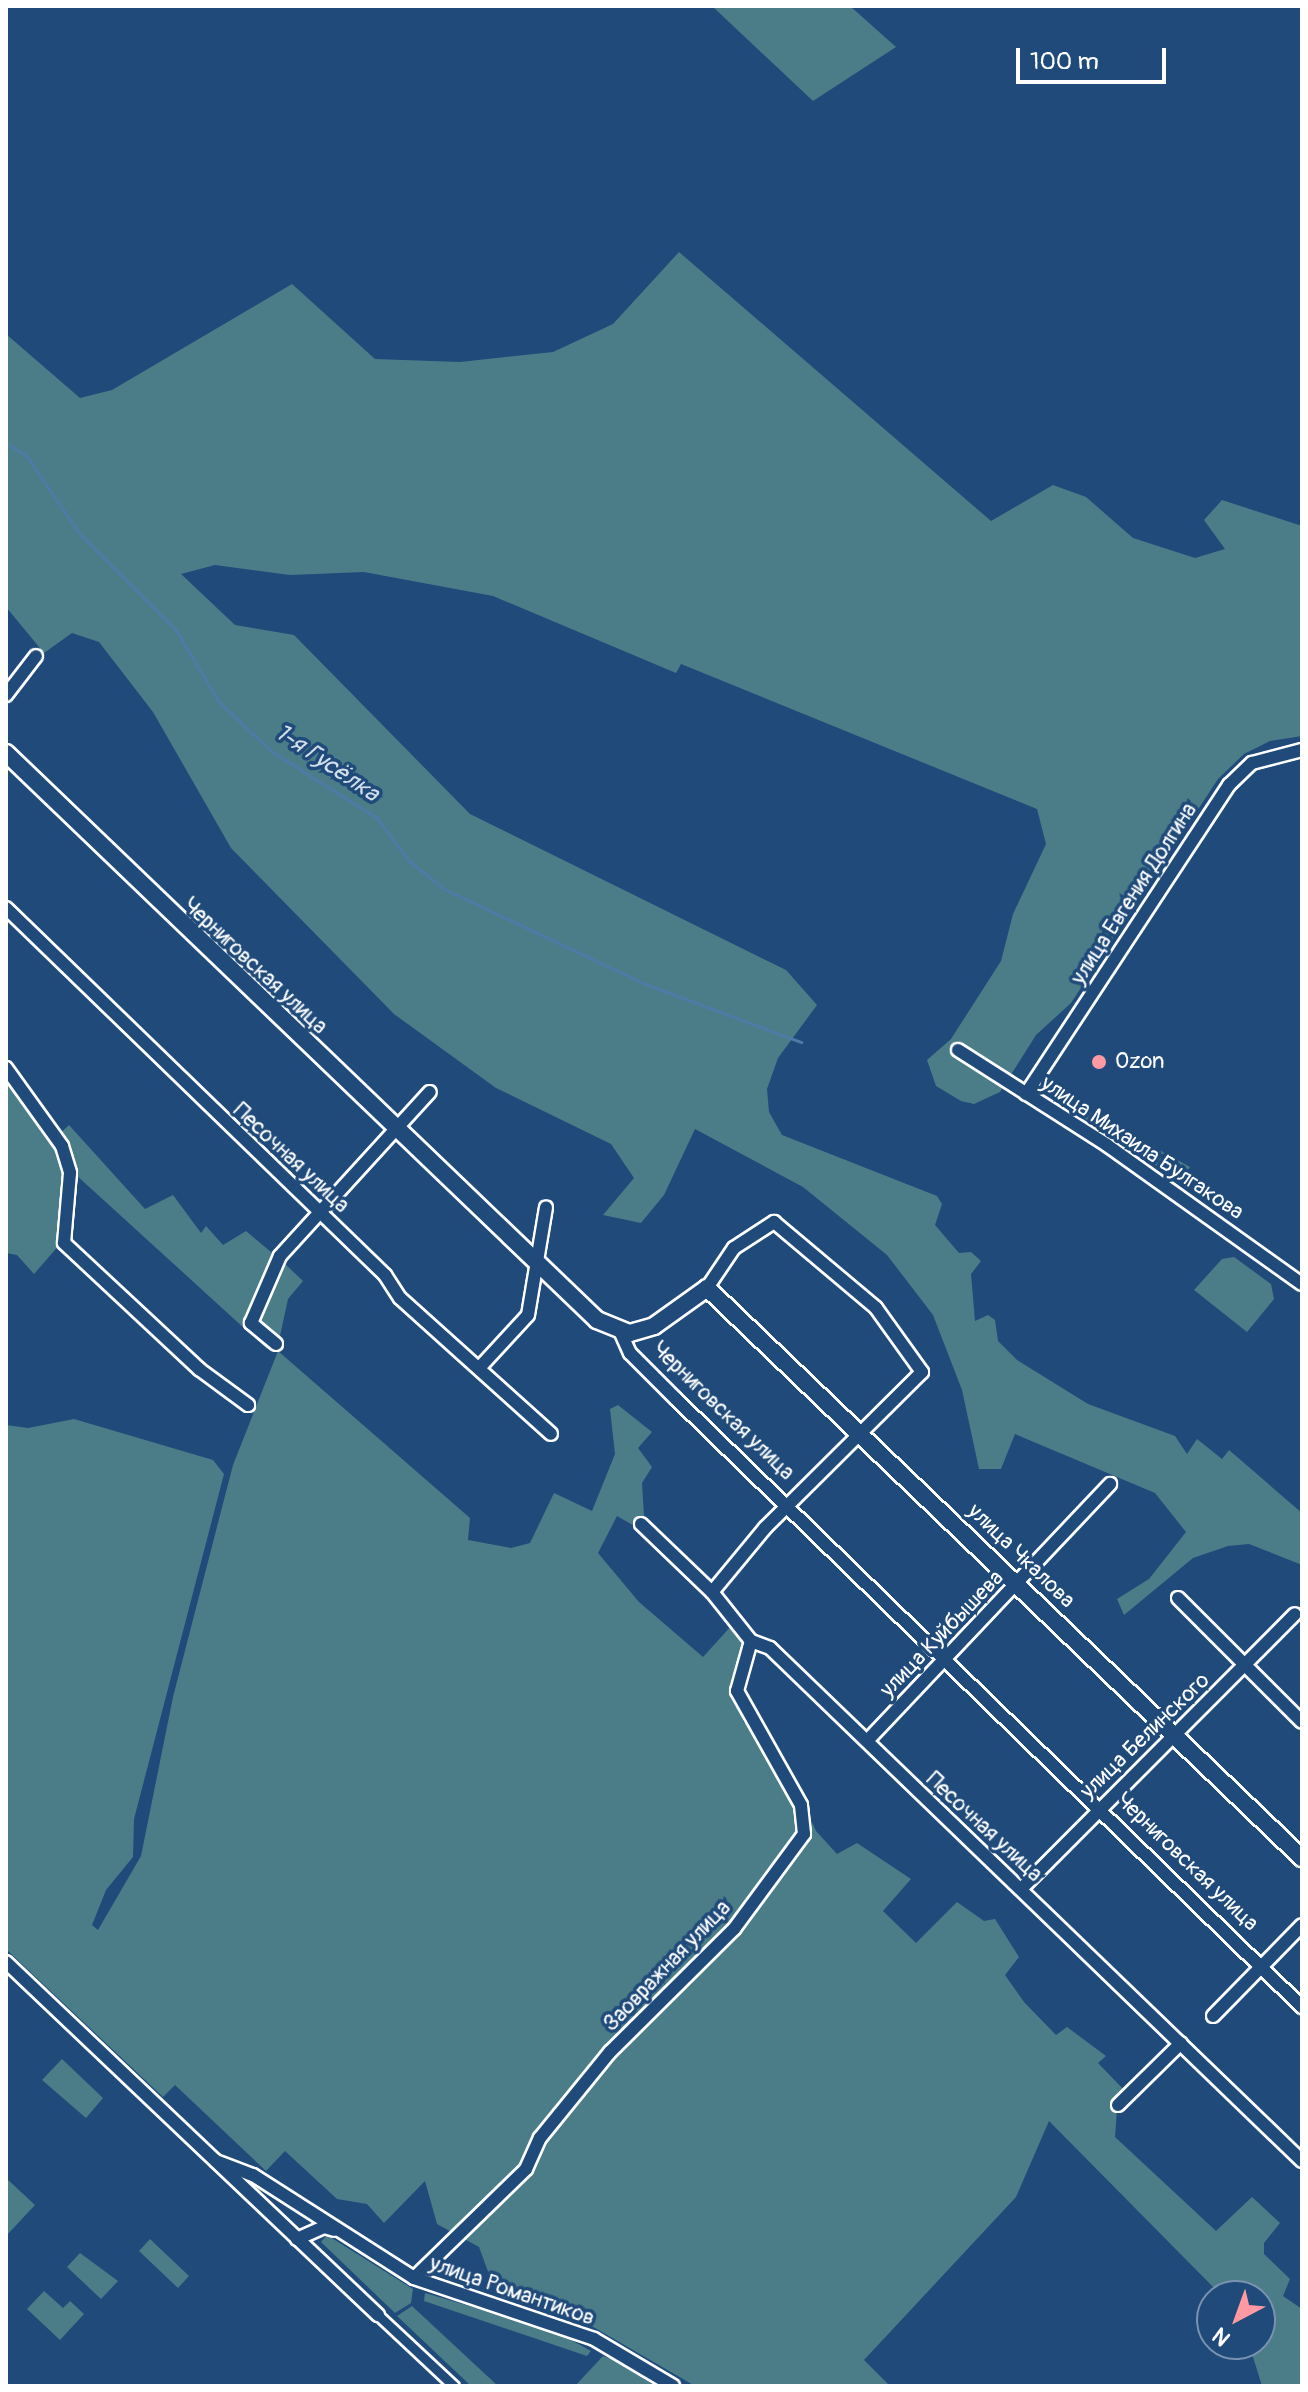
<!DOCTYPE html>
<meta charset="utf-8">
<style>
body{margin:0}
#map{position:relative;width:1308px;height:2392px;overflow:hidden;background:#1f4a7a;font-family:Pangolin,sans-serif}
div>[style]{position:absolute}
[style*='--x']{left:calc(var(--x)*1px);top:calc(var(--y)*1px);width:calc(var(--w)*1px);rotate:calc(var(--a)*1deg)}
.green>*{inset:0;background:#4b7d89}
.stream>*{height:3px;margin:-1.5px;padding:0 1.5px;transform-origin:1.5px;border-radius:1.5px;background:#4d7ba6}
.roads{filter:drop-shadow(2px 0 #fff) drop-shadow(-2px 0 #fff) drop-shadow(0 2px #fff) drop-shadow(0 -2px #fff)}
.pedestrian>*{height:9px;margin:-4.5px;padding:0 4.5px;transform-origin:4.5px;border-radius:4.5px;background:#1f4a7a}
.minor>*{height:12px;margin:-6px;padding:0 6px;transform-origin:6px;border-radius:6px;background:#1f4a7a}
.tertiary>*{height:16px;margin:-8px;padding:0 8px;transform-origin:8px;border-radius:8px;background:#1f4a7a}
.dots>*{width:22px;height:22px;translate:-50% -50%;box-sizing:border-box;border:4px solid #1f4a7a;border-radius:50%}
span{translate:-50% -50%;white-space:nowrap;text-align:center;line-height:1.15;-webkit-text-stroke:7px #1f4a7a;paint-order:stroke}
.street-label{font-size:22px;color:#fff}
.poi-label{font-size:22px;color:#fff}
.left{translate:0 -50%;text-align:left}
.water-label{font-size:24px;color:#d2dee9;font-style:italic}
.frame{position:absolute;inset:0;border:8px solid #fff;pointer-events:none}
.north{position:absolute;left:1196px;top:2280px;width:80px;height:80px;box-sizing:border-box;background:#1f4a7a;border:2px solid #7992af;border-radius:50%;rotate:221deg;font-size:22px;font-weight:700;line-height:32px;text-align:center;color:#fff}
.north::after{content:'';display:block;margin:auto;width:28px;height:36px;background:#ff9aa2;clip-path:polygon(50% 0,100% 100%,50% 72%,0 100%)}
.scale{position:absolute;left:1016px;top:48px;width:150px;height:36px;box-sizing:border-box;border:4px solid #fff;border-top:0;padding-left:10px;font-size:24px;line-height:28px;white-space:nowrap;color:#fff;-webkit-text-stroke:6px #1f4a7a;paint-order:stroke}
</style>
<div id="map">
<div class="green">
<i style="clip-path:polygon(712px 6px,850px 6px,896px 47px,813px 101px)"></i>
<i style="clip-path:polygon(679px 252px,991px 521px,1053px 485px,1086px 497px,1133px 538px,1195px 558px,1225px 549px,1204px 520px,1222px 500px,1302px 526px,1302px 736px,1270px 741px,1244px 754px,1218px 779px,1071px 1003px,1036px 1035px,1000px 1092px,974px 1104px,961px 1101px,936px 1086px,927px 1060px,951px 1039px,1001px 961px,1013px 914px,1046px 844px,1037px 809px,681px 664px,676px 673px,493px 596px,364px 572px,290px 575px,215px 565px,181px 574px,235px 625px,294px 635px,470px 814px,786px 970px,817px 1005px,778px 1058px,767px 1089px,769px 1112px,782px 1135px,937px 1196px,942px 1204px,935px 1225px,959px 1253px,971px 1252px,981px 1261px,971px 1274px,975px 1321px,988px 1315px,995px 1320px,998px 1341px,1017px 1360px,1088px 1404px,1175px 1436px,1187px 1454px,1197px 1439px,1222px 1459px,1229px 1450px,1302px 1513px,1302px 1565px,1249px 1544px,1228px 1546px,1193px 1558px,1124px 1615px,1117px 1599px,1149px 1579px,1186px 1532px,1155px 1493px,1015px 1434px,1001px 1469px,979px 1469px,962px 1390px,933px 1315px,887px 1255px,803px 1187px,695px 1129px,664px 1195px,641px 1223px,603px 1215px,634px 1178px,611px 1144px,496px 1088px,394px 1014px,231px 848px,153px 712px,99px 642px,72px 633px,44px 653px,6px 607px,6px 334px,80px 398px,112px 390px,292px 284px,375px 359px,460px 362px,553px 352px,613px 324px)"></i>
<i style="clip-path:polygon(6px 1071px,55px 1138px,69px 1125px,145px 1209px,173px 1195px,201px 1233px,206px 1226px,223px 1245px,246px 1231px,271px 1252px,281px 1248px,283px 1262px,303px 1281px,288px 1299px,280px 1336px,267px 1349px,75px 1174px,61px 1243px,34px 1274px,17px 1255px,6px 1253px)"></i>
<i style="clip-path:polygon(1049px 1088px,1190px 1167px,1181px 1182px,1046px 1093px)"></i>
<i style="clip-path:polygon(1234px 1257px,1271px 1284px,1274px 1299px,1247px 1332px,1194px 1290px,1222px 1259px)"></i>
<i style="clip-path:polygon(278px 1351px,470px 1518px,468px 1540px,511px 1548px,530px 1543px,554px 1493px,592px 1511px,615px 1454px,610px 1409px,618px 1405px,652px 1432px,638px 1448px,652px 1467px,642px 1483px,645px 1532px,617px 1516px,598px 1553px,639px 1602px,703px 1657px,733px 1624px,744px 1641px,733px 1689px,744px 1723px,758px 1723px,782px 1757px,816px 1831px,837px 1854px,857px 1843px,911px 1879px,883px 1911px,916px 1943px,957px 1902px,984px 1921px,995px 1919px,1019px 1957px,1005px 1975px,1024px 2002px,1056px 2035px,1067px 2027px,1106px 2056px,1098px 2063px,1126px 2092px,1117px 2109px,1115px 2137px,1216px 2231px,1252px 2197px,1280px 2223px,1264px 2243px,1264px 2254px,1290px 2279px,1283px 2296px,1302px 2309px,1302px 2386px,1262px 2386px,1249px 2344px,1260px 2344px,1260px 2296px,1236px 2296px,1233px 2289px,1220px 2294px,1049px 2121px,1016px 2197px,864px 2360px,890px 2386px,695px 2386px,583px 2321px,497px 2296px,479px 2247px,437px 2224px,425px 2181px,384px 2223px,367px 2204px,337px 2199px,285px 2151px,266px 2171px,175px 2085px,163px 2097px,6px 1949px,6px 1425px,28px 1428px,74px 1419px,213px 1460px,224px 1474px,134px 1819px,133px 1857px,106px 1890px,92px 1925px,98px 1930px,141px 1856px,173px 1697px,233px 1465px)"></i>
<i style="clip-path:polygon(62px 2059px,103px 2098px,86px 2118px,42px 2080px)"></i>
<i style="clip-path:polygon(6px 2178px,35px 2205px,6px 2236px)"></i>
<i style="clip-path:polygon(327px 2235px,413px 2289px,411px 2303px,395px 2313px,321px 2242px)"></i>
<i style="clip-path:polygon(150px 2239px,189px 2276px,178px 2288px,139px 2251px)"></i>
<i style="clip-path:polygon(80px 2253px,118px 2281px,101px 2299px,67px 2267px)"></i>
<i style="clip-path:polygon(44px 2291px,63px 2308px,70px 2301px,84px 2314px,60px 2340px,27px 2309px)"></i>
<i style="clip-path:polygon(425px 2293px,555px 2331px,591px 2351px,587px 2356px,424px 2301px)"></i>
<i style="clip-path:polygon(412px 2306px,498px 2386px,471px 2386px,397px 2316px)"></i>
<i style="clip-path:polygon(603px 2356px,614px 2360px,655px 2386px,575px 2386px)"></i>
</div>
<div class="stream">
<i style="--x:6;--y:443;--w:25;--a:32"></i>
<i style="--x:27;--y:456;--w:92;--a:56.1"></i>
<i style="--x:78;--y:532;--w:139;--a:45"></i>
<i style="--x:176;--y:630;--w:84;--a:59.2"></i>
<i style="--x:219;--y:702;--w:71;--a:43.3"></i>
<i style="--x:271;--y:751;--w:125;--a:32.3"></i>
<i style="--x:377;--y:818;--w:54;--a:53.3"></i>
<i style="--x:409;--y:861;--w:45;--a:38.7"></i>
<i style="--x:444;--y:889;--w:220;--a:25.3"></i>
<i style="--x:643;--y:983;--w:169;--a:20.5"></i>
</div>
<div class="roads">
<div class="pedestrian">
<i style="--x:378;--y:2315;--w:104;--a:43.1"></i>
</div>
<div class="minor">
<i style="--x:6;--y:695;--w:49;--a:-52.4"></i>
<i style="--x:6;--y:908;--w:528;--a:44.08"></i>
<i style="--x:385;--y:1275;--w:27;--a:57"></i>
<i style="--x:400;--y:1298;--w:203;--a:42"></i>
<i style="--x:958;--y:1050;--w:177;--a:32.5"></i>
<i style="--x:1107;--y:1145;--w:239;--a:35.5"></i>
<i style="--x:6;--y:1068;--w:96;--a:54.3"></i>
<i style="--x:62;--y:1146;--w:28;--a:73"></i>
<i style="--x:70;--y:1173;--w:70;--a:94.9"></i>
<i style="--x:64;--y:1243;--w:185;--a:43"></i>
<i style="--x:199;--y:1369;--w:61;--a:36.3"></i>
<i style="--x:1026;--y:1094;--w:370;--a:-56.7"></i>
<i style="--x:1229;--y:785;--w:32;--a:-44"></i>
<i style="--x:1252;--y:763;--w:52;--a:-14.6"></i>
<i style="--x:707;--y:1288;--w:48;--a:-56"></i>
<i style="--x:734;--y:1248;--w:48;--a:-33"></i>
<i style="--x:774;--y:1222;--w:133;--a:40.1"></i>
<i style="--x:876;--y:1308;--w:79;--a:54.3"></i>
<i style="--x:922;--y:1372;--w:221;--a:135.2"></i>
<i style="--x:765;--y:1528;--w:83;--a:129.6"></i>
<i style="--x:621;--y:1333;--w:22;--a:66"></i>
<i style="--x:630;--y:1353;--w:65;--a:45"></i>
<i style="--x:676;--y:1399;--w:873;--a:44.16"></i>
<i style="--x:276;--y:1344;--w:33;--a:-140"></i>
<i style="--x:251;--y:1323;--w:73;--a:-66.6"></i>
<i style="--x:280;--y:1256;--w:222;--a:-47.6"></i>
<i style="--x:481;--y:1366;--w:69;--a:-47.3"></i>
<i style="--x:528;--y:1315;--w:109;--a:-80.5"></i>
<i style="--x:641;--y:1524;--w:98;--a:43.8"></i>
<i style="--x:712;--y:1592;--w:63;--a:51.5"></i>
<i style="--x:751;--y:1641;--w:20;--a:20"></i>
<i style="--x:770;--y:1648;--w:739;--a:43.96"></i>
<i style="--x:1178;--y:1598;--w:175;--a:45"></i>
<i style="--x:867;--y:1741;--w:354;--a:-46.6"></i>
<i style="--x:1023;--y:1887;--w:385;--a:-45.1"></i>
<i style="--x:6;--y:1962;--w:513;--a:43.5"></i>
<i style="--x:1213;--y:2016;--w:127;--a:-45.6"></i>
<i style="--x:1118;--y:2105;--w:88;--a:-44.5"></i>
<i style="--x:216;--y:2161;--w:40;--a:21"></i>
<i style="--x:253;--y:2175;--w:191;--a:32.6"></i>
<i style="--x:414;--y:2278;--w:190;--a:18.7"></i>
<i style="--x:594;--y:2339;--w:92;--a:30.7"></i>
<i style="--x:297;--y:2239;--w:30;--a:-24"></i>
<i style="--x:324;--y:2227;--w:11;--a:15"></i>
<i style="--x:414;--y:2278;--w:156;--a:-44.2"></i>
<i style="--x:526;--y:2169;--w:34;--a:-66"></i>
<i style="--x:540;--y:2138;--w:111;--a:-50.9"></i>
<i style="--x:610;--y:2052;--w:175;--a:-44.8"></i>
<i style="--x:734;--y:1929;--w:118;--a:-53.6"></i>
<i style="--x:804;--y:1834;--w:29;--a:-96"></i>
<i style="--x:801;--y:1805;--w:131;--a:-119.3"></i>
<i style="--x:737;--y:1691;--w:52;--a:-74.4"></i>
</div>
<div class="tertiary">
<i style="--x:6;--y:753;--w:819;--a:43.81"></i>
<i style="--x:597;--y:1320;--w:35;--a:22"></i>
<i style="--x:630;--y:1333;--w:25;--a:-16"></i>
<i style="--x:654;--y:1326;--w:65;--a:-35.6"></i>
<i style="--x:707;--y:1288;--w:824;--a:43.77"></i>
</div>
</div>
<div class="dots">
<i style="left:1099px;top:1062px;background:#ff9aa2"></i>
</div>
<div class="street-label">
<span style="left:1134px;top:894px;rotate:-57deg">улица Евгения Долгина</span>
<span style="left:255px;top:966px;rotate:43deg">Черниговская улица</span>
<span style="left:1142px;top:1148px;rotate:34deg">улица Михаила Булгакова</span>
<span style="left:291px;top:1158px;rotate:43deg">Песочная улица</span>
<span style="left:723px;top:1411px;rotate:44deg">Черниговская улица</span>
<span style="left:1021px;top:1556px;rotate:44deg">улица Чкалова</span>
<span style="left:942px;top:1634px;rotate:-46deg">улица Куйбышева</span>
<span style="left:1145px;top:1736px;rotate:-44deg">улица Белинского</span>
<span style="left:984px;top:1827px;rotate:43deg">Песочная улица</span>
<span style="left:1187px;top:1862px;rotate:44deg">Черниговская улица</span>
<span style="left:667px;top:1966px;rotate:-46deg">Заовражная улица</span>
<span style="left:512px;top:2291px;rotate:19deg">улица Романтиков</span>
</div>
<div class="poi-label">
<span class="left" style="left:1115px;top:1062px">Ozon</span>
</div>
<div class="water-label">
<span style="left:327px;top:763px;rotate:34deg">1-я Гусёлка</span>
</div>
<div class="frame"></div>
<div class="north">N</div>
<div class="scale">100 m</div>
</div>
